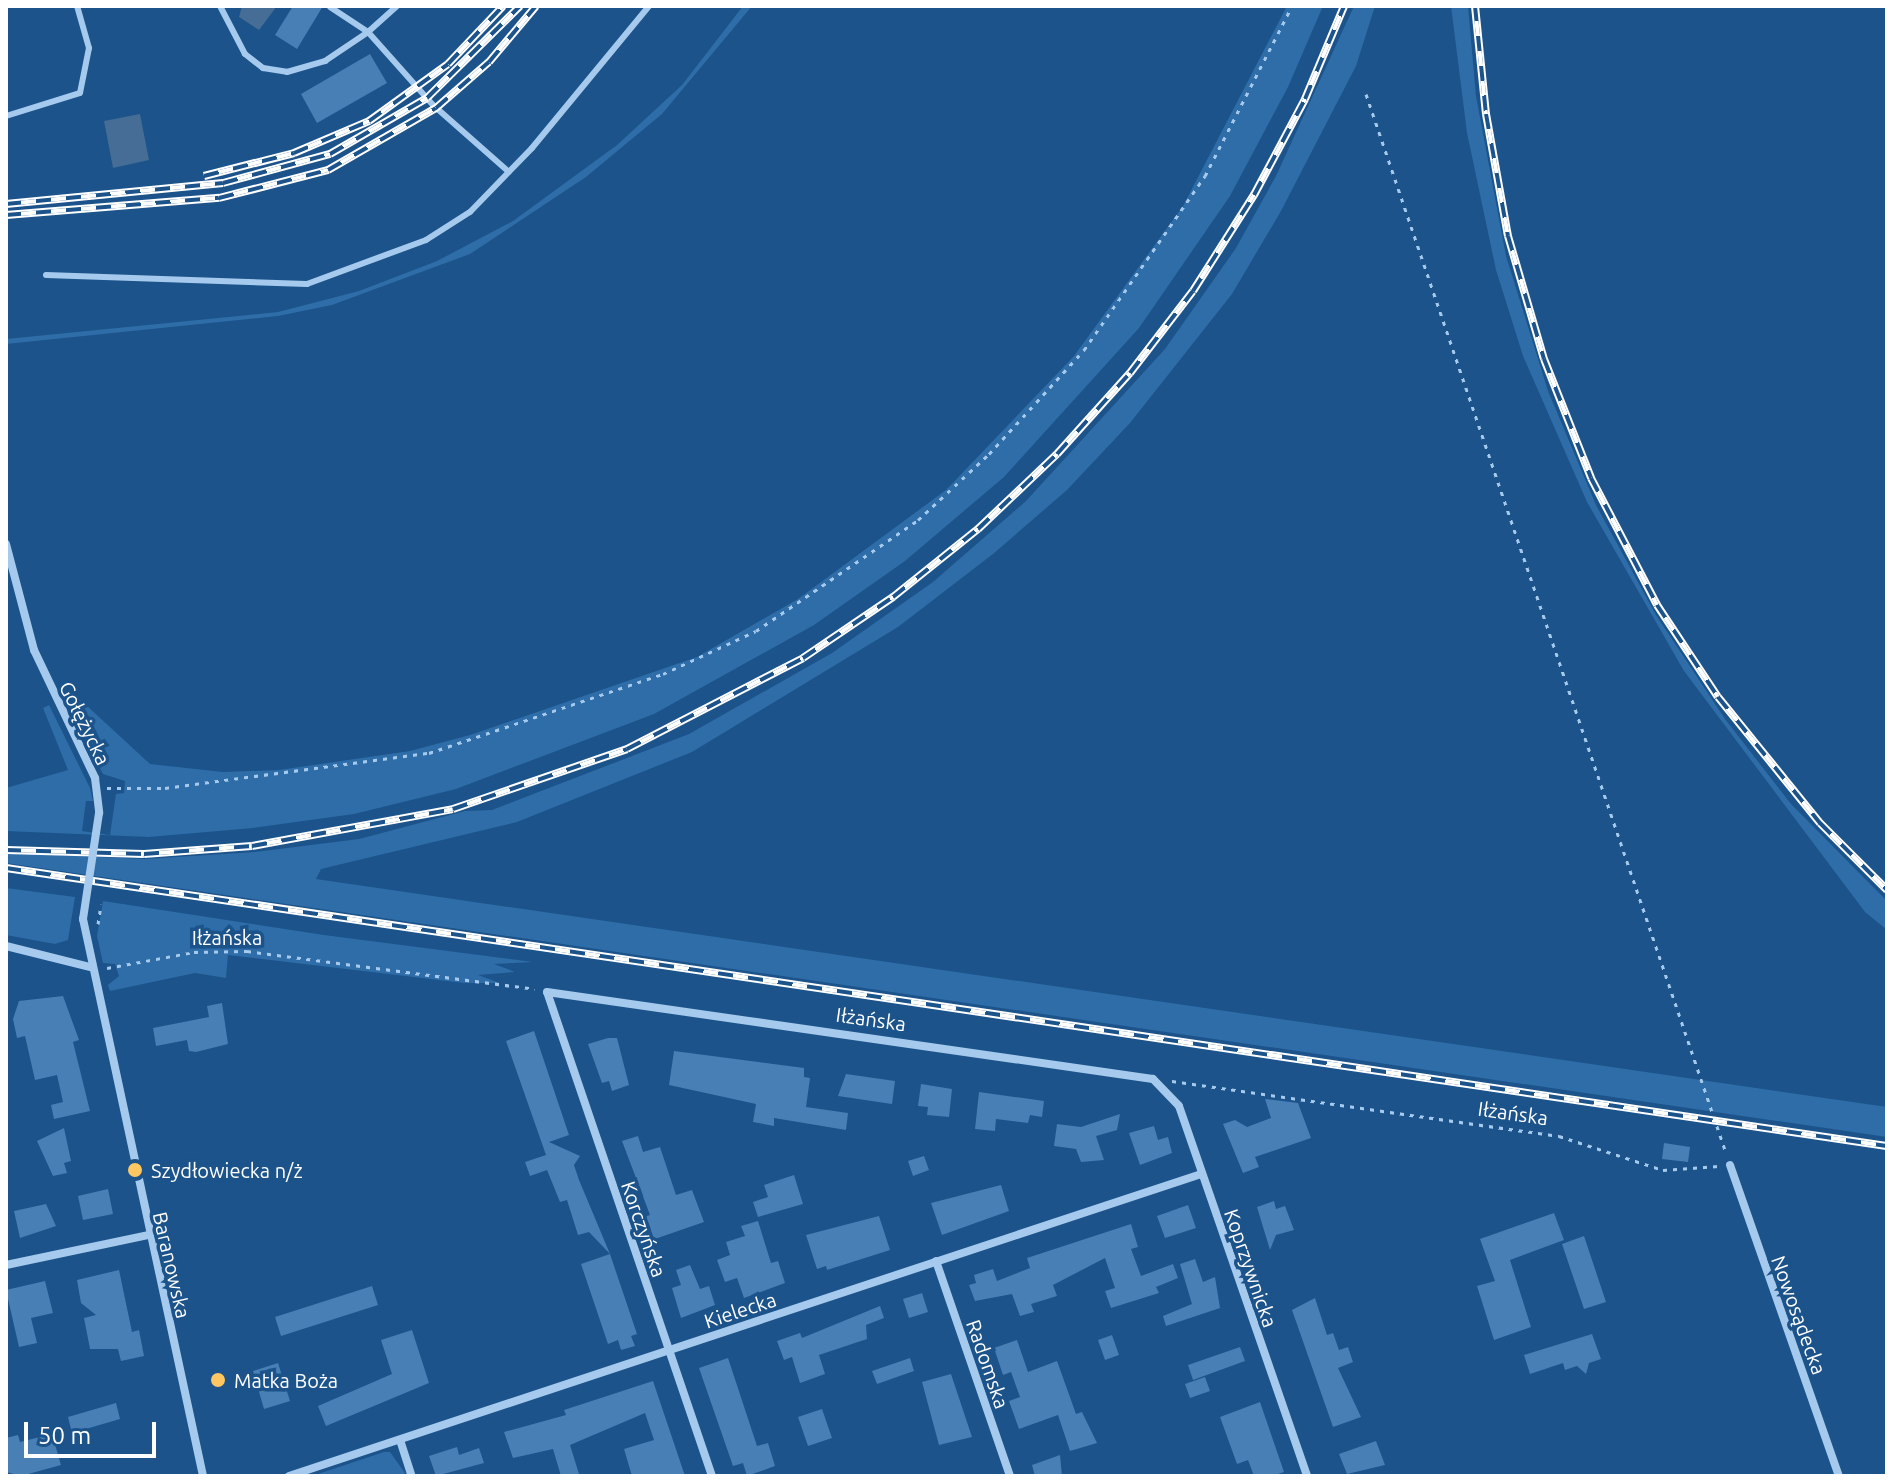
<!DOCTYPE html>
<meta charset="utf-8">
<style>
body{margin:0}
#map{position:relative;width:1893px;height:1482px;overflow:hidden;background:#1b538a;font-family:Ubuntu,sans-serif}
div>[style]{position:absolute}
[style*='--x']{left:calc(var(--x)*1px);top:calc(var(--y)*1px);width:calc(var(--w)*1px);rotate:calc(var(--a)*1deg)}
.green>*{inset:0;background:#2e6da8}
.water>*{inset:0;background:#456d95}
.building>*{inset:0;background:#487fb5}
.path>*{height:3px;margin-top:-1.5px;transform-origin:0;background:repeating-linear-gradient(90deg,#a5caed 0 4px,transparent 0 10px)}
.lane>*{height:6px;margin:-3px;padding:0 3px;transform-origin:3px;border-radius:3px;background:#a5caed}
.street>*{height:8px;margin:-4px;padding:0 4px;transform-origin:4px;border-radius:4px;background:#a5caed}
.rail>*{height:8px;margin-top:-4px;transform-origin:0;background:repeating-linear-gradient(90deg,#1b538a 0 15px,#fff 0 30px);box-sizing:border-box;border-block:2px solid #fff}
.street-bridge>*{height:8px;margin:-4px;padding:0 4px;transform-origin:4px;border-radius:4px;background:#a5caed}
.dots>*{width:22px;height:22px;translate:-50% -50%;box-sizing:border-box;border:4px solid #1b538a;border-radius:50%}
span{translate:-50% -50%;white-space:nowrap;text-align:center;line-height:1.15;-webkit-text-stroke:7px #1b538a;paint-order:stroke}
.street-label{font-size:20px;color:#fff}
.poi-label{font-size:20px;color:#fff}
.left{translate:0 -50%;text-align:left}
.frame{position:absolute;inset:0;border:8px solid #fff;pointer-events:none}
.scale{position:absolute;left:24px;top:1422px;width:132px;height:36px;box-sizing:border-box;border:4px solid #fff;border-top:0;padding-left:10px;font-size:24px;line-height:28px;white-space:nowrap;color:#fff;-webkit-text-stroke:6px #1b538a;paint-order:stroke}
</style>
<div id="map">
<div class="green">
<i style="clip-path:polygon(743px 6px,752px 6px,662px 114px,586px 177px,470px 254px,332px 305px,278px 316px,6px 344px,6px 339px,278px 312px,359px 291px,437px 261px,513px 221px,617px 145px,682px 85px)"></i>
<i style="clip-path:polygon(1287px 6px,1323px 6px,1288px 87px,1230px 196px,1139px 328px,1004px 477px,905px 561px,814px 625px,654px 714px,456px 789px,354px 814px,253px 828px,149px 837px,6px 831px,6px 788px,68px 770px,43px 708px,49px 705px,90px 788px,93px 801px,86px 801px,82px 831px,110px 835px,116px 794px,124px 793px,125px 781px,103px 774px,63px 699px,72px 692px,150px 764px,223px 772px,279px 770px,410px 751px,470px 735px,697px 657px,798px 599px,946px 490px,1074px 356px,1183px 206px)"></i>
<i style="clip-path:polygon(1354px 6px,1375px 6px,1356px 66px,1281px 211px,1232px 294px,1130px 423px,1067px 490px,993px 554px,898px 627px,692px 752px,517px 822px,321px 869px,316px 879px,1887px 1107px,1887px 1137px,6px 863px,6px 853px,145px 859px,255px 852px,359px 839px,465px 811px,492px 810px,689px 734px,832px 653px,933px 582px,1026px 501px,1165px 349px,1236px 248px,1276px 176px)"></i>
<i style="clip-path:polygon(1451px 6px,1468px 6px,1476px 96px,1506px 256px,1548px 391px,1596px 505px,1656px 615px,1725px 719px,1791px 804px,1887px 901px,1887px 930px,1865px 912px,1684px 671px,1587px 502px,1523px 356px,1496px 270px,1467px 133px)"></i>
<i style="clip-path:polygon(6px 888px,75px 897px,68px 940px,55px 944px,6px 935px)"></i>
<i style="clip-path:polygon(103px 901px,324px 935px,533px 962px,494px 964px,515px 972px,478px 975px,500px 983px,464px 983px,228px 955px,226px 978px,195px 973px,110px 991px,108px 985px,119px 976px,115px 964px,103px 963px,97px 936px)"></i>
<i style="clip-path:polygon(390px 1452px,407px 1476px,312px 1476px,384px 1452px)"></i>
</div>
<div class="water">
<i style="clip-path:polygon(242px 6px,277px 6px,259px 30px,239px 17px)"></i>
<i style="clip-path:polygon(140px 114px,149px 160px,113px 168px,104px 121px)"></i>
</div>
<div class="building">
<i style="clip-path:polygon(293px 6px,323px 6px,297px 49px,275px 35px)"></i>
<i style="clip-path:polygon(370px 54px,387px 83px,317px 123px,301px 94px)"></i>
<i style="clip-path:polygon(63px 996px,79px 1040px,73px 1042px,90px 1111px,54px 1119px,51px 1105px,63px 1102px,57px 1075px,35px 1080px,25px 1036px,17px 1038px,13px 1019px,19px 1001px)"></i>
<i style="clip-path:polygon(222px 1003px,228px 1044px,196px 1052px,189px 1051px,187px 1040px,156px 1046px,153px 1028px,209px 1017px,207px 1006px)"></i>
<i style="clip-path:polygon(534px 1031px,569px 1135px,549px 1142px,580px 1156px,574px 1165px,579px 1180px,610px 1254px,589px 1232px,578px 1235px,567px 1200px,560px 1202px,547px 1170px,530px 1176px,525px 1162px,546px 1155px,506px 1041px)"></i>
<i style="clip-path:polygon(608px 1038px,617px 1038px,629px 1085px,612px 1091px,609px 1081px,602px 1083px,588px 1044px)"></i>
<i style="clip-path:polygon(674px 1051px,804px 1068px,804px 1077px,810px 1078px,806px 1107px,848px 1113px,846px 1130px,774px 1118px,774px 1126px,753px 1122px,756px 1104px,669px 1085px)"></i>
<i style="clip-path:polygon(846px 1074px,895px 1081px,892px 1104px,838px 1096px)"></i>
<i style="clip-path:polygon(921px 1084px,952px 1089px,949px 1117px,927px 1115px,928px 1107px,918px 1106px)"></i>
<i style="clip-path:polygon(979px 1092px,1044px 1101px,1042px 1117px,1030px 1115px,1028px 1123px,996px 1119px,995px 1131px,975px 1129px)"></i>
<i style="clip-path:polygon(1265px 1099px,1298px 1103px,1311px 1138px,1255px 1157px,1259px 1167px,1243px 1173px,1223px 1124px,1235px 1120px,1247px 1127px,1271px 1118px)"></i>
<i style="clip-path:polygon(1120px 1114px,1117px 1130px,1096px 1136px,1104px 1160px,1081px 1162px,1076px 1149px,1054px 1146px,1057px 1124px,1081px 1127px)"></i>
<i style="clip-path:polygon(1154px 1126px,1158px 1140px,1168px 1137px,1172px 1153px,1140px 1165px,1129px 1133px)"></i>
<i style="clip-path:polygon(64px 1128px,71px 1161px,64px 1163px,67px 1173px,53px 1176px,37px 1141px)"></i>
<i style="clip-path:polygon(638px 1136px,643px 1152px,660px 1147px,676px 1195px,692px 1190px,704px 1222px,652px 1240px,644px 1217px,650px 1215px,622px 1141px)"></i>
<i style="clip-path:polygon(1664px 1143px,1690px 1147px,1688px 1162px,1662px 1159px)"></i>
<i style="clip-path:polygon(924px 1156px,929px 1170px,913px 1176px,908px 1161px)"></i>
<i style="clip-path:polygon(794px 1175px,803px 1204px,758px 1217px,753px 1202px,768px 1197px,764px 1185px)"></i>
<i style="clip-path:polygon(1001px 1185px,1009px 1211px,942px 1235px,931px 1203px)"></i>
<i style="clip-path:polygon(108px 1189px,113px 1214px,83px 1220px,78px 1196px)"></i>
<i style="clip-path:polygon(1274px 1201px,1276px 1209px,1285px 1206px,1294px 1230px,1276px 1235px,1270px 1250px,1257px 1207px)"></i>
<i style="clip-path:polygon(46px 1204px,56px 1226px,20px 1238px,14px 1211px)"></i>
<i style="clip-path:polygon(1188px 1205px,1196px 1228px,1165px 1238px,1157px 1216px)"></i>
<i style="clip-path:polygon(1554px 1213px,1564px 1240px,1510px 1260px,1531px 1327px,1494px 1340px,1477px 1286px,1495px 1281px,1480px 1239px)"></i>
<i style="clip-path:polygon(879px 1216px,890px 1250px,827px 1270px,826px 1266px,817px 1269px,806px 1235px)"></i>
<i style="clip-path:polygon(758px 1221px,771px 1263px,778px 1261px,785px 1283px,744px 1298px,737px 1278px,725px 1282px,717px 1260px,730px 1255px,726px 1242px,745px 1236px,741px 1226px)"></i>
<i style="clip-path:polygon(1131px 1224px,1138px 1247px,1131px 1249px,1141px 1276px,1173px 1264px,1178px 1278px,1156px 1287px,1159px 1293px,1111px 1308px,1105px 1291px,1115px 1288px,1105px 1258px,1053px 1285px,1057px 1296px,1031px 1304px,1034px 1312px,1020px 1316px,1012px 1294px,975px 1301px,969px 1285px,976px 1283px,974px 1275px,993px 1269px,997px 1281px,1030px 1268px,1027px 1258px)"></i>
<i style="clip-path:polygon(1584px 1236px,1606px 1302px,1584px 1309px,1562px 1244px)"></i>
<i style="clip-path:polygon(610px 1254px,637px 1334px,631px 1336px,635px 1346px,621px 1350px,618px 1340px,608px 1344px,581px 1264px)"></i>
<i style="clip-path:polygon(1195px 1259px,1203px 1282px,1215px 1277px,1220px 1308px,1166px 1326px,1163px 1316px,1192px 1304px,1180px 1264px)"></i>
<i style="clip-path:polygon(690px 1265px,700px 1289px,709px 1286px,715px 1305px,681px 1318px,672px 1288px,681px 1285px,676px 1270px)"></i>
<i style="clip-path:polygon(119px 1270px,132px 1332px,139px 1330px,144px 1356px,121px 1361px,118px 1349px,90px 1349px,84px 1318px,96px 1315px,81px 1303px,77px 1280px)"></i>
<i style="clip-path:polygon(45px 1281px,53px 1313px,31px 1318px,37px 1343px,19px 1347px,6px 1290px)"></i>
<i style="clip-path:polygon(372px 1286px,378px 1305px,281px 1336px,275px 1317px)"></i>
<i style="clip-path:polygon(922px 1293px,928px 1312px,909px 1318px,903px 1299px)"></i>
<i style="clip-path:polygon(1315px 1298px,1327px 1335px,1333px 1333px,1339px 1350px,1348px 1347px,1353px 1362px,1338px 1368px,1361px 1417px,1333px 1427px,1292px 1310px)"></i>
<i style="clip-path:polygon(880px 1306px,884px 1318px,866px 1325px,867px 1339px,819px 1355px,825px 1374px,800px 1383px,792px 1357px,784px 1360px,777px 1341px,800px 1333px,802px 1338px)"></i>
<i style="clip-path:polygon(412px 1330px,429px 1383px,326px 1426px,318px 1406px,392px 1374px,381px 1340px)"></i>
<i style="clip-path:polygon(1592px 1334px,1601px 1359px,1589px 1363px,1586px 1374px,1577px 1366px,1565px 1370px,1563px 1363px,1530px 1374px,1524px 1355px)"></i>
<i style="clip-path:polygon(1112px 1335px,1119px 1355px,1105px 1360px,1098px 1340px)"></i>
<i style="clip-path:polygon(1017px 1340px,1028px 1372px,1057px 1361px,1076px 1414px,1082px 1412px,1097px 1443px,1070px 1451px,1058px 1415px,1019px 1429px,1009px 1401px,1020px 1397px,1011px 1372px,1003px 1375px,994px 1348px)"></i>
<i style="clip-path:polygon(1240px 1347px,1245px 1361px,1193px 1380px,1188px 1365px)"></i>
<i style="clip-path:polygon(728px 1358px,757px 1446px,768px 1443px,775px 1466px,747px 1476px,743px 1463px,733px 1466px,699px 1368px)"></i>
<i style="clip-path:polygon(910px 1358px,914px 1371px,877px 1384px,872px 1371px)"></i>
<i style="clip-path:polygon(278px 1363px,290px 1401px,264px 1409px,253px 1371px)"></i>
<i style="clip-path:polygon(951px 1374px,972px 1437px,939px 1445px,922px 1382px)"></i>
<i style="clip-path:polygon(1205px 1377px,1210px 1391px,1190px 1398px,1185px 1384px)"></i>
<i style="clip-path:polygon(653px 1381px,685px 1476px,632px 1476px,624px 1449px,654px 1440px,645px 1413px,570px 1445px,579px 1474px,561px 1476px,553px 1449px,513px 1458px,504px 1432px,566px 1415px,564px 1410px)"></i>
<i style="clip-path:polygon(1260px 1402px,1284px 1472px,1272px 1476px,1254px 1476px,1248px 1460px,1237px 1464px,1220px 1417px)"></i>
<i style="clip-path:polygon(116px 1403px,120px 1419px,72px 1433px,68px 1417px)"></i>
<i style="clip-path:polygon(822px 1409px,832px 1438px,808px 1446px,798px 1417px)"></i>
<i style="clip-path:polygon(52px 1434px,61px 1465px,21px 1476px,6px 1472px,6px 1438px,18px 1435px,20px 1442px)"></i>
<i style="clip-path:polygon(1376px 1441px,1385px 1465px,1347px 1474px,1339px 1454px)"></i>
<i style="clip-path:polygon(457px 1447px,459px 1455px,479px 1448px,484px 1463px,436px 1476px,429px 1456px)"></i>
<i style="clip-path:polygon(1060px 1455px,1062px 1476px,1035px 1476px,1032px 1465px)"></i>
</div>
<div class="path">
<i style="--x:1366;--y:94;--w:1119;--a:71.22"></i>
<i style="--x:107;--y:788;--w:58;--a:0"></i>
<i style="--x:165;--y:788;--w:266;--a:-7.6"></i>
<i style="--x:429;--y:753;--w:247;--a:-18.7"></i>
<i style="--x:663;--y:674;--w:102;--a:-24.8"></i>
<i style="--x:756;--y:631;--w:196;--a:-34.4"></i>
<i style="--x:918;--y:520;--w:97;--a:-42.9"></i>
<i style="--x:989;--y:454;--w:141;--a:-47.6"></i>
<i style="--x:1084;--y:350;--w:212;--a:-55.2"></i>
<i style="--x:1205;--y:176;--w:191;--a:-62.9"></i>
<i style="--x:98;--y:924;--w:20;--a:-81"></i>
<i style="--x:107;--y:968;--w:88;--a:-10.4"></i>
<i style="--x:194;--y:952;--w:53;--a:-1.1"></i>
<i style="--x:247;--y:951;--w:290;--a:7.5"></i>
<i style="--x:1172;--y:1081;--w:391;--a:8.1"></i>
<i style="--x:1559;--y:1136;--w:109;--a:18.1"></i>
<i style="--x:1663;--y:1170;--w:56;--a:-4.1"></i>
</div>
<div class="lane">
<i style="--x:220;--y:6;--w:54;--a:62.5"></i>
<i style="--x:245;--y:54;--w:23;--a:38"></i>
<i style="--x:263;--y:68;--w:24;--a:9"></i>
<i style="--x:287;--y:72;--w:40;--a:-16"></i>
<i style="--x:325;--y:61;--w:52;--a:-34"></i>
<i style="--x:368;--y:32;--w:45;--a:-146.7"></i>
<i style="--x:397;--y:6;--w:39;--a:138"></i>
<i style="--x:368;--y:32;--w:98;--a:48.3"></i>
<i style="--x:433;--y:105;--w:101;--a:41.4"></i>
<i style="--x:6;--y:116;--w:77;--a:-17.3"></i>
<i style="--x:80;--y:93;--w:46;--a:-78.7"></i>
<i style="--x:89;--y:48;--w:44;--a:-105.9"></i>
<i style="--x:46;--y:275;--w:261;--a:2"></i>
<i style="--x:307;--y:284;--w:127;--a:-20.3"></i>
<i style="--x:426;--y:240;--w:52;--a:-32.5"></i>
<i style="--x:470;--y:212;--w:89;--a:-45.9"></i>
<i style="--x:532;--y:148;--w:184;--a:-50.5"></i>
</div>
<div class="street">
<i style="--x:6;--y:544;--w:110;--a:75.2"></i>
<i style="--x:34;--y:650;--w:142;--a:64.5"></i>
<i style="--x:95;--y:778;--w:35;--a:83"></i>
<i style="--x:83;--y:919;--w:570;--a:77.84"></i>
<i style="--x:6;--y:946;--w:87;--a:14"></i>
<i style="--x:1730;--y:1165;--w:330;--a:70.7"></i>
<i style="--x:936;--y:1261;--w:227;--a:71"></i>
<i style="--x:6;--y:1265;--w:145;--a:-11.9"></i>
<i style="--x:400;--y:1440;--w:38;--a:72"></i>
<i style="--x:289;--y:1476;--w:961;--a:-18.32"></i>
<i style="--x:712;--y:1476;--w:511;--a:-108.82"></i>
<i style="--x:547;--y:992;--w:612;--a:8.17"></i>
<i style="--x:1153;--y:1079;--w:37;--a:46"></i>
<i style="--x:1179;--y:1106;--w:392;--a:70.9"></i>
</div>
<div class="rail">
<i style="--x:1475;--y:6;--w:109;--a:84.2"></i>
<i style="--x:1486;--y:114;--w:124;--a:79.8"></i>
<i style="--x:1508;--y:236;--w:128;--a:73.7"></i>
<i style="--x:1544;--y:359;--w:128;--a:68.4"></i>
<i style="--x:1591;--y:478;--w:143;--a:62.5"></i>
<i style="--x:1657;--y:605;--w:110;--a:56.5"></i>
<i style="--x:1718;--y:697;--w:162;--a:51"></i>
<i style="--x:1820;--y:823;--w:95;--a:45"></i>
<i style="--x:204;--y:176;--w:93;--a:-14.3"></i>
<i style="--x:294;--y:153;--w:82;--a:-23.1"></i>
<i style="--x:369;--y:121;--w:97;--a:-35.8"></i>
<i style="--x:448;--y:64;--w:80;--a:-46.5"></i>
<i style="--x:6;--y:204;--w:218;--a:-5.5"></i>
<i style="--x:223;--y:183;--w:111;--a:-15.2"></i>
<i style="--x:330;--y:154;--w:112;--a:-30"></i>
<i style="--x:427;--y:98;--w:131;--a:-44.7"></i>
<i style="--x:6;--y:215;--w:214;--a:-4.6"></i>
<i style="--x:219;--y:198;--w:113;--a:-14.4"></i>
<i style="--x:328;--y:170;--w:125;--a:-29.9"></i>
<i style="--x:436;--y:108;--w:70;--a:-41"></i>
<i style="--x:489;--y:62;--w:73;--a:-50"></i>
<i style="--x:6;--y:850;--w:138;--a:1.7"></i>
<i style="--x:144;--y:854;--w:108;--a:-4.2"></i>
<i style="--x:252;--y:846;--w:204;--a:-10.4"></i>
<i style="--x:453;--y:809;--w:184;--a:-19"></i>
<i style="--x:627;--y:749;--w:198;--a:-27.3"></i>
<i style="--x:803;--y:658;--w:109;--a:-34.1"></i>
<i style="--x:893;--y:597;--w:109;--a:-38.7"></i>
<i style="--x:978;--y:529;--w:109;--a:-43.5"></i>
<i style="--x:1057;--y:454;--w:109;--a:-48"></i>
<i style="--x:1130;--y:373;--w:103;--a:-52.5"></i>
<i style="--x:1193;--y:291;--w:114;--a:-57.6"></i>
<i style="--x:1254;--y:195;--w:109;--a:-62"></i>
<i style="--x:1305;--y:99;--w:101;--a:-67.2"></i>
<i style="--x:6;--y:868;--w:1901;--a:8.41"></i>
</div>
<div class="street-bridge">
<i style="--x:83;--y:919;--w:107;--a:-81.4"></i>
</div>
<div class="dots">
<i style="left:135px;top:1170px;background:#fec762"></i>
<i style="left:218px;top:1380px;background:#fec762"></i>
</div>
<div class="street-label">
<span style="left:85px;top:723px;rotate:64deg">Gołężycka</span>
<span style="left:227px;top:937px">Iłżańska</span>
<span style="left:871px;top:1019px;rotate:8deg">Iłżańska</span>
<span style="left:1513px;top:1113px;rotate:8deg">Iłżańska</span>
<span style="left:644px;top:1229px;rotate:71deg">Korczyńska</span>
<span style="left:172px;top:1265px;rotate:77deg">Baranowska</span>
<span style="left:1251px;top:1268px;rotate:71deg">Koprzywnicka</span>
<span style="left:740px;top:1310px;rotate:-18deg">Kielecka</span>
<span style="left:1799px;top:1315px;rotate:70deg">Nowosądecka</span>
<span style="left:988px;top:1364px;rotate:71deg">Radomska</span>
</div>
<div class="poi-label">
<span class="left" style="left:151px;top:1170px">Szydłowiecka n/ż</span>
<span class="left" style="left:234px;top:1380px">Matka Boża</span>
</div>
<div class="frame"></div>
<div class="scale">50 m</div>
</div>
